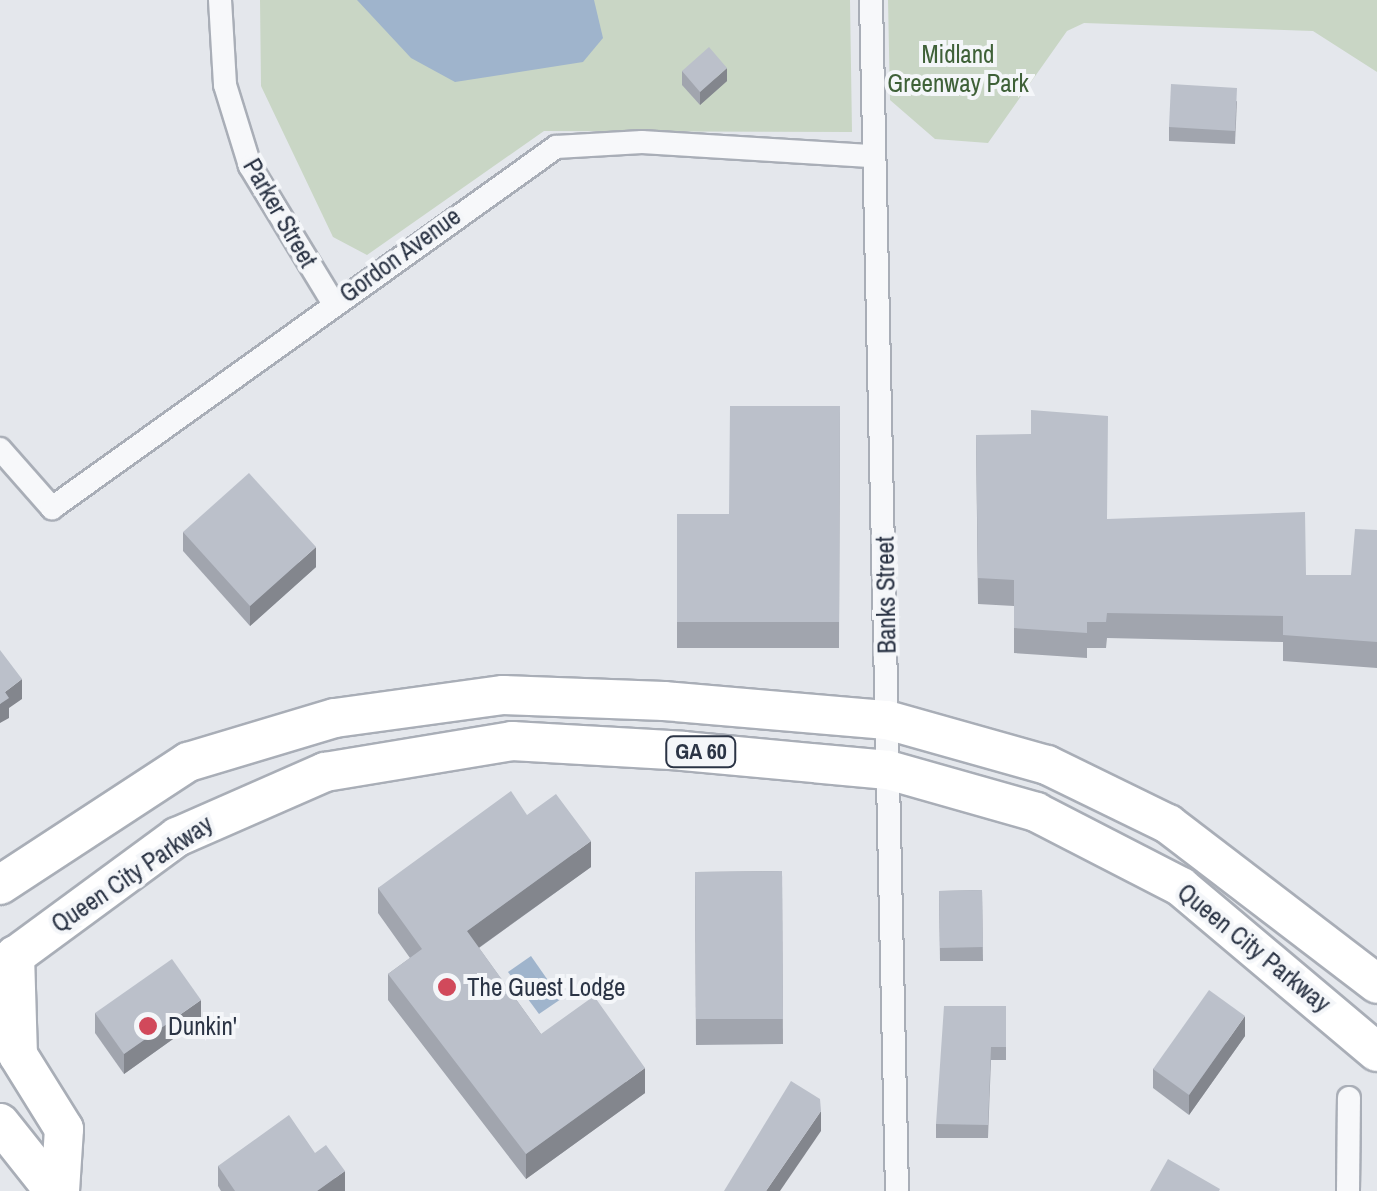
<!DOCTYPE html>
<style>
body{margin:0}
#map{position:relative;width:1377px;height:1191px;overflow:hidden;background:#e4e7ec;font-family:"Archivo Narrow",sans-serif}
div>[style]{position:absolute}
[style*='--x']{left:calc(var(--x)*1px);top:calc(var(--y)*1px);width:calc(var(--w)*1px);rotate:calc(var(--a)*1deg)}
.green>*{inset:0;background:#c9d6c5}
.water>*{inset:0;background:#9fb4cc}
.roads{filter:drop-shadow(2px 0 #a9aeb7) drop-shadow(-2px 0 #a9aeb7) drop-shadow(0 2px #a9aeb7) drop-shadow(0 -2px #a9aeb7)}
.street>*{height:22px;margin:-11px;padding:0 11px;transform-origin:11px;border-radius:11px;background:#f7f8fa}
.primary>*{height:38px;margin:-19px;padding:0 19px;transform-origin:19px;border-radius:19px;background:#fff}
.wall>*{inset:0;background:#a1a5ae}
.shaded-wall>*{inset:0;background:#83868d}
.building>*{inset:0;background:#bbc0ca}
.dots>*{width:28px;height:28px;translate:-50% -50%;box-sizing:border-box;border:5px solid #f4f6f9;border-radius:50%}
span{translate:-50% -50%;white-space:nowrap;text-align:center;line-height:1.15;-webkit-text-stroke:8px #f4f6f9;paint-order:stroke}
.shield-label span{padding:2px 8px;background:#f4f6f9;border:2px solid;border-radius:8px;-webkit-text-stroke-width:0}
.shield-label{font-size:22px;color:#2b3445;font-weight:700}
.park-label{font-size:25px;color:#3f6138}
.street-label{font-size:25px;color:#2b3445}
.poi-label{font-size:25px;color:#2b3445}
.left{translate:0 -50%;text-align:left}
</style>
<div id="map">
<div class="green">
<i style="clip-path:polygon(260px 0,850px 0,852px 132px,544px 131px,367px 255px,333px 237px,261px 86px)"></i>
<i style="clip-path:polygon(888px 0,1377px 0,1377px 72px,1313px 31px,1084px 23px,1067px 31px,988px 143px,935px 139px,890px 100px)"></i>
</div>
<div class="water">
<i style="clip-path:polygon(357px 0,594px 0,603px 38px,583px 62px,455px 82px,411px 58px)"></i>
<i style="clip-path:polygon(531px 956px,561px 999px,539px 1014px,508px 972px)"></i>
</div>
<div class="roads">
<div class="street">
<i style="--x:220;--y:0;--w:85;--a:86.6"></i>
<i style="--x:225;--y:85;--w:85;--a:72.8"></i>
<i style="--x:250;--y:166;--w:162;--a:58.7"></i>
<i style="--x:871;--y:0;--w:1191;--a:88.75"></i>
<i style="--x:0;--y:449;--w:79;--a:48.6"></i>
<i style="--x:52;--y:508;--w:620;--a:-35.61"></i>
<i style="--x:556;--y:147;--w:86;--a:-3.3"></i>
<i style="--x:642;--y:142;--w:232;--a:3.5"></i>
<i style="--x:1348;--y:1191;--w:93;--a:-89.4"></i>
</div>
<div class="primary">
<i style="--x:0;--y:885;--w:225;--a:-33.2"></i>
<i style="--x:188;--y:762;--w:153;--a:-16.7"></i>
<i style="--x:335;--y:718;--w:170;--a:-7.8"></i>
<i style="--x:503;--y:695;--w:161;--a:2.1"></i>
<i style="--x:664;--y:701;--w:224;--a:4.9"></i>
<i style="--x:887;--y:720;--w:166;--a:15.7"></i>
<i style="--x:1047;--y:765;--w:135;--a:26"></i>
<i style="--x:1168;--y:824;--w:263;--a:37.4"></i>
<i style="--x:15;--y:955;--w:100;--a:88.3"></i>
<i style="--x:18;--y:1055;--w:87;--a:58.1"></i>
<i style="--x:64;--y:1129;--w:62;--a:93.7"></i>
<i style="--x:0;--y:967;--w:220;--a:-36.3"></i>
<i style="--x:177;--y:837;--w:162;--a:-23.7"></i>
<i style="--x:325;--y:772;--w:190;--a:-9.4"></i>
<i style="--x:512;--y:741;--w:171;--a:3.3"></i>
<i style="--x:683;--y:751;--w:206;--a:5.3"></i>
<i style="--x:888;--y:770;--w:154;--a:15.8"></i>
<i style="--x:1036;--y:812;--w:163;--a:27.3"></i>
<i style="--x:1181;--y:887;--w:256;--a:40.1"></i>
<i style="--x:0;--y:1123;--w:87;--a:51.5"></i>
</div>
</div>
<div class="wall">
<i style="clip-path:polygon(682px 71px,727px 81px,700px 105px,682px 85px)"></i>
<i style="clip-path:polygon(1237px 101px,1235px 144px,1169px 141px,1169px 127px)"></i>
<i style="clip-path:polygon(840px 406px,839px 648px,677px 648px,677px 514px,729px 514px)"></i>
<i style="clip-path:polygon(976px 435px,1107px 519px,1306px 575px,1351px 575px,1377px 530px,1377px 668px,1283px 661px,1283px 642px,1107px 638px,1106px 648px,1087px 648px,1087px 658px,1014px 653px,1014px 606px,978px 604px)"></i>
<i style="clip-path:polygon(183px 532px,316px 567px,250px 626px,183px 551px)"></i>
<i style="clip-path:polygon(527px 815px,591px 867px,479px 948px,541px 1034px,645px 1093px,526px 1179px,388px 1000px,388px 974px,410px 958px,378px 913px,378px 888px)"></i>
<i style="clip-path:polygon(782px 871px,783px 1044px,696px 1045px,695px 872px)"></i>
<i style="clip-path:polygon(982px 890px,983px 961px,940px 961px,939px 891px)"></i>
<i style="clip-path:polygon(1006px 1006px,1006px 1060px,991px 1060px,988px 1138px,936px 1138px,936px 1124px)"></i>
<i style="clip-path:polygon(95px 1013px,201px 1019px,124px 1074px,95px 1033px)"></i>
<i style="clip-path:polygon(1245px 1036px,1189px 1115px,1153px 1088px,1153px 1069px)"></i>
<i style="clip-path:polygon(315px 1153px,345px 1191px,221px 1191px,218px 1186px,218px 1166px)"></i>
</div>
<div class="shaded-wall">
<i style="clip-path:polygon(727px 68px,727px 81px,700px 105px,700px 92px)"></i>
<i style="clip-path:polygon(316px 547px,316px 567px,250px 626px,250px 606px)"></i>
<i style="clip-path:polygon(22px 679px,22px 699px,9px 708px,9px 718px,0 723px,0 704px,5px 692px)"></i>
<i style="clip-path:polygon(591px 841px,591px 867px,467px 956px,467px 931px)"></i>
<i style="clip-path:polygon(201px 1000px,201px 1019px,124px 1074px,124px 1054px)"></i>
<i style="clip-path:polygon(1245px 1016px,1245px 1036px,1189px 1115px,1189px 1095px)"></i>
<i style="clip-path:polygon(645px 1068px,645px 1093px,526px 1179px,526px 1154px)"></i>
<i style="clip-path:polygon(821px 1111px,821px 1131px,780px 1191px,766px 1191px)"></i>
<i style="clip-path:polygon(345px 1171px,345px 1191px,317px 1191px)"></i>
</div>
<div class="building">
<i style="clip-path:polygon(709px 47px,727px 68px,700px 92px,682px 71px)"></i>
<i style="clip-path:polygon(1171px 84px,1237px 88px,1235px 131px,1169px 127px)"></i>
<i style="clip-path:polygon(730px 406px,840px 406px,839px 622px,677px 622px,677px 514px,729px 514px)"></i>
<i style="clip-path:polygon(1031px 410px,1108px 416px,1107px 519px,1305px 512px,1306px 575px,1351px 575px,1355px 529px,1377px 530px,1377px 642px,1283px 635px,1283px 616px,1107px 613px,1106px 622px,1087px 622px,1087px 633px,1014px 628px,1014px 580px,978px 578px,976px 435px,1031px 434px)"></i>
<i style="clip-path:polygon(249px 473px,316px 547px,250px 606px,183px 532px)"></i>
<i style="clip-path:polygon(0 650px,22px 679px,5px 692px,9px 698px,0 704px)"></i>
<i style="clip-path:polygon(511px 791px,527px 815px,556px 794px,591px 841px,467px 931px,541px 1034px,594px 996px,645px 1068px,526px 1154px,388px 974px,422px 949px,378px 888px)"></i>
<i style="clip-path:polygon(782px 871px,783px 1019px,696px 1019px,695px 872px)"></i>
<i style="clip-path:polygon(982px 890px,983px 947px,940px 948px,939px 891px)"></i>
<i style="clip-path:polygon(172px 959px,201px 1000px,124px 1054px,95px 1013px)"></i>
<i style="clip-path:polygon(1209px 990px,1245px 1016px,1189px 1095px,1153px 1069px)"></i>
<i style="clip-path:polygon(944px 1006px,1006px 1006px,1006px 1047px,991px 1047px,988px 1125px,936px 1124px)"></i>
<i style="clip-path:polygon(791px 1081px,820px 1099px,821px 1111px,766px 1191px,724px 1191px)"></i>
<i style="clip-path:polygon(289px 1115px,315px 1153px,326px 1145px,345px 1171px,317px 1191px,235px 1191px,218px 1166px)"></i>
<i style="clip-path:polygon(1168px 1159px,1220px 1189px,1219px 1191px,1150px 1191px)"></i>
</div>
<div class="dots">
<i style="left:447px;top:987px;background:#d1495b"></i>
<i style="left:148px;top:1026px;background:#d1495b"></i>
</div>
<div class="shield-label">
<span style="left:701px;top:752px">GA 60</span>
</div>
<div class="park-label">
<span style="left:958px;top:69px">Midland<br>Greenway Park</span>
</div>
<div class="street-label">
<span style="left:280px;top:213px;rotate:60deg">Parker Street</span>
<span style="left:400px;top:255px;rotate:-36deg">Gordon Avenue</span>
<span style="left:886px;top:595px;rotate:-91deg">Banks Street</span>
<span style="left:132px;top:874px;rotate:-34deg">Queen City Parkway</span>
<span style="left:1254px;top:948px;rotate:39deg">Queen City Parkway</span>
</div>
<div class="poi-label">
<span class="left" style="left:467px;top:987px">The Guest Lodge</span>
<span class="left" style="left:168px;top:1026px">Dunkin'</span>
</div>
</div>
